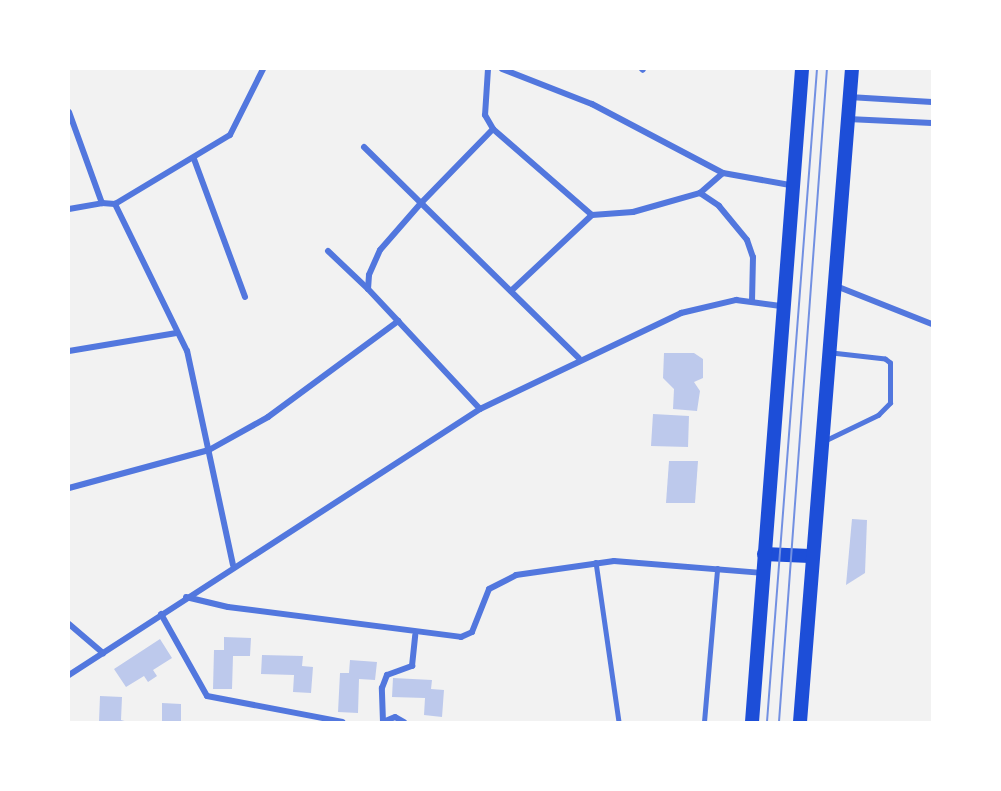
<!DOCTYPE html>
<style>
body{margin:0}
#map{position:relative;width:1001px;height:791px;overflow:hidden;background:#f2f2f2;font-family:"Roboto Serif",serif}
div>[style]{position:absolute}
[style*='--x']{left:calc(var(--x)*1px);top:calc(var(--y)*1px);width:calc(var(--w)*1px);rotate:calc(var(--a)*1deg)}
.building>*{inset:0;background:#bdc9ec}
.service>*{height:4.5px;margin:-2.25px;padding:0 2.25px;transform-origin:2.25px;border-radius:2.25px;background:#5277de}
.minor>*{height:6px;margin:-3px;padding:0 3px;transform-origin:3px;border-radius:3px;background:#5277de}
.primary>*{height:14px;margin:-7px;padding:0 7px;transform-origin:7px;border-radius:7px;background:#1d4ed8}
.tram>*{height:1.5px;margin:-0.75px;padding:0 0.75px;transform-origin:0.75px;border-radius:0.75px;background:#7290e2}
span{translate:-50% -50%;white-space:nowrap;text-align:center;line-height:1.15;-webkit-text-stroke:6px #fff;paint-order:stroke}
.frame{position:absolute;inset:0;border:70px solid #fff;pointer-events:none}
</style>
<div id="map">
<div class="building">
<i style="clip-path:polygon(664px 353px,694px 353px,703px 359px,703px 378px,694px 382px,700px 391px,697px 411px,673px 409px,674px 389px,663px 378px)"></i>
<i style="clip-path:polygon(653px 414px,689px 416px,688px 447px,651px 446px)"></i>
<i style="clip-path:polygon(669px 461px,698px 461px,695px 503px,666px 503px)"></i>
<i style="clip-path:polygon(852px 519px,867px 520px,865px 573px,846px 585px)"></i>
<i style="clip-path:polygon(224px 637px,251px 638px,250px 656px,233px 656px,232px 689px,213px 689px,214px 650px,224px 650px)"></i>
<i style="clip-path:polygon(160px 639px,172px 658px,153px 670px,157px 676px,148px 682px,144px 676px,126px 687px,114px 669px)"></i>
<i style="clip-path:polygon(262px 655px,303px 656px,302px 666px,313px 667px,311px 693px,293px 692px,294px 675px,261px 674px)"></i>
<i style="clip-path:polygon(350px 660px,377px 662px,375px 680px,359px 679px,358px 713px,338px 712px,340px 673px,349px 673px)"></i>
<i style="clip-path:polygon(393px 678px,432px 680px,431px 689px,444px 690px,442px 717px,424px 715px,425px 698px,392px 697px)"></i>
<i style="clip-path:polygon(100px 696px,122px 697px,121px 720px,128px 722px,99px 722px)"></i>
<i style="clip-path:polygon(162px 703px,181px 704px,181px 722px,162px 722px)"></i>
</div>
<div class="service">
<i style="--x:824;--y:441;--w:60;--a:-25.7"></i>
<i style="--x:878;--y:415;--w:17;--a:-45"></i>
<i style="--x:890;--y:403;--w:40;--a:-90"></i>
<i style="--x:890;--y:363;--w:6;--a:-141"></i>
<i style="--x:885;--y:359;--w:53;--a:-173.5"></i>
<i style="--x:596;--y:562;--w:162;--a:81.8"></i>
<i style="--x:704;--y:722;--w:154;--a:-85.1"></i>
</div>
<div class="minor">
<i style="--x:488;--y:69;--w:46;--a:93.7"></i>
<i style="--x:485;--y:115;--w:16;--a:60"></i>
<i style="--x:493;--y:129;--w:103;--a:134.2"></i>
<i style="--x:421;--y:203;--w:221;--a:44.5"></i>
<i style="--x:502;--y:69;--w:97;--a:21.3"></i>
<i style="--x:592;--y:104;--w:148;--a:27.8"></i>
<i style="--x:723;--y:173;--w:68;--a:10.2"></i>
<i style="--x:642;--y:69;--w:1;--a:45"></i>
<i style="--x:849;--y:97;--w:83;--a:3.4"></i>
<i style="--x:69;--y:112;--w:97;--a:70.1"></i>
<i style="--x:102;--y:203;--w:13;--a:4"></i>
<i style="--x:848;--y:119;--w:84;--a:2.7"></i>
<i style="--x:493;--y:129;--w:131;--a:41"></i>
<i style="--x:592;--y:215;--w:41;--a:-4.2"></i>
<i style="--x:633;--y:212;--w:70;--a:-15.8"></i>
<i style="--x:700;--y:193;--w:30;--a:-41"></i>
<i style="--x:364;--y:147;--w:80;--a:44.5"></i>
<i style="--x:421;--y:203;--w:62;--a:131.1"></i>
<i style="--x:380;--y:250;--w:27;--a:114"></i>
<i style="--x:369;--y:275;--w:14;--a:94"></i>
<i style="--x:368;--y:289;--w:44;--a:46.8"></i>
<i style="--x:194;--y:159;--w:147;--a:69.7"></i>
<i style="--x:700;--y:193;--w:23;--a:34"></i>
<i style="--x:719;--y:206;--w:44;--a:50.5"></i>
<i style="--x:747;--y:240;--w:18;--a:71"></i>
<i style="--x:753;--y:257;--w:44;--a:91.3"></i>
<i style="--x:69;--y:209;--w:34;--a:-10"></i>
<i style="--x:328;--y:251;--w:55;--a:43.5"></i>
<i style="--x:836;--y:286;--w:103;--a:21.6"></i>
<i style="--x:511;--y:291;--w:111;--a:-43.2"></i>
<i style="--x:69;--y:351;--w:109;--a:-9.5"></i>
<i style="--x:69;--y:488;--w:145;--a:-15.2"></i>
<i style="--x:209;--y:450;--w:68;--a:-29.2"></i>
<i style="--x:268;--y:417;--w:162;--a:-36.4"></i>
<i style="--x:398;--y:321;--w:120;--a:47"></i>
<i style="--x:233;--y:565;--w:219;--a:-102.1"></i>
<i style="--x:187;--y:351;--w:164;--a:-116.1"></i>
<i style="--x:115;--y:204;--w:134;--a:-31"></i>
<i style="--x:230;--y:135;--w:74;--a:-63.4"></i>
<i style="--x:186;--y:597;--w:43;--a:13.4"></i>
<i style="--x:228;--y:607;--w:235;--a:7.3"></i>
<i style="--x:461;--y:637;--w:12;--a:-24"></i>
<i style="--x:472;--y:632;--w:46;--a:-68.4"></i>
<i style="--x:489;--y:589;--w:30;--a:-27"></i>
<i style="--x:516;--y:575;--w:99;--a:-8.1"></i>
<i style="--x:614;--y:561;--w:148;--a:4.6"></i>
<i style="--x:161;--y:614;--w:94;--a:60.7"></i>
<i style="--x:207;--y:696;--w:138;--a:10.8"></i>
<i style="--x:69;--y:624;--w:45;--a:40.5"></i>
<i style="--x:69;--y:675;--w:490;--a:-32.9"></i>
<i style="--x:480;--y:409;--w:223;--a:-25.5"></i>
<i style="--x:681;--y:313;--w:57;--a:-13.3"></i>
<i style="--x:736;--y:300;--w:45;--a:7.6"></i>
<i style="--x:404;--y:722;--w:10;--a:-151"></i>
<i style="--x:395;--y:717;--w:13;--a:157"></i>
<i style="--x:383;--y:722;--w:34;--a:-92"></i>
<i style="--x:382;--y:688;--w:14;--a:-69"></i>
<i style="--x:387;--y:675;--w:27;--a:-20"></i>
<i style="--x:412;--y:666;--w:31;--a:-84"></i>
</div>
<div class="primary">
<i style="--x:764;--y:554;--w:46;--a:2.5"></i>
<i style="--x:752;--y:722;--w:655;--a:-85.62"></i>
<i style="--x:800;--y:722;--w:655;--a:-85.45"></i>
</div>
<div class="tram">
<i style="--x:767;--y:722;--w:655;--a:-85.62"></i>
<i style="--x:779;--y:722;--w:655;--a:-85.8"></i>
</div>
<div class="frame"></div>
</div>
